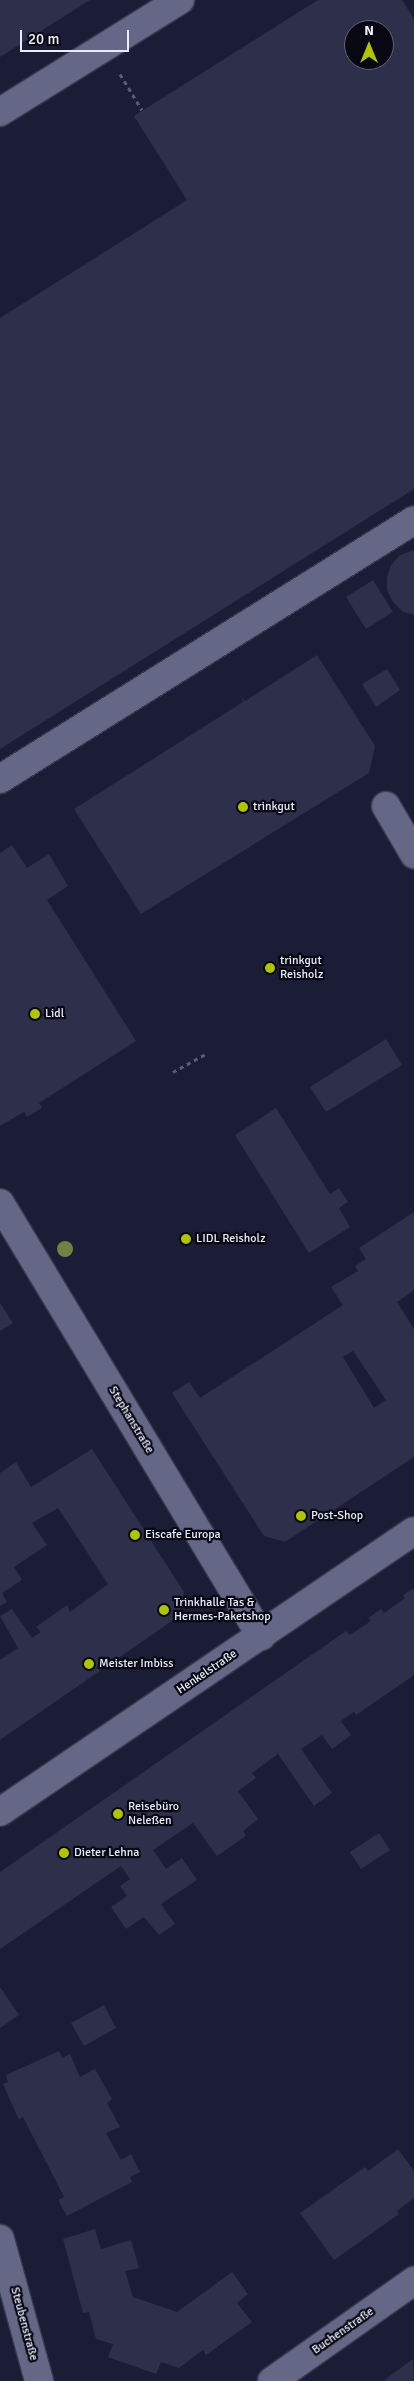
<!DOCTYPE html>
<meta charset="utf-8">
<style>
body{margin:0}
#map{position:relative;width:414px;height:2381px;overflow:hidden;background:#1b1c36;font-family:Signika,sans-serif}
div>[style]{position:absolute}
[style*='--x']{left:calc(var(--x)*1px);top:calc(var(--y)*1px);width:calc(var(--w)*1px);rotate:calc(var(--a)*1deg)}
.building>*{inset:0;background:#2e304b}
.path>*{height:3px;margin-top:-1.5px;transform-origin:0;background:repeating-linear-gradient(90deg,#5b5d74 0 4px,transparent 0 8px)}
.roads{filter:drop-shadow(1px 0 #39394e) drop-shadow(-1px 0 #39394e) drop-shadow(0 1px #39394e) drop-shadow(0 -1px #39394e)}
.minor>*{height:28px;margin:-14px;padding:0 14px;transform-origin:14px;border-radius:14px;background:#646786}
.trees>*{width:16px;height:16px;margin:-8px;border-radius:50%;background:#748040}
.dots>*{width:14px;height:14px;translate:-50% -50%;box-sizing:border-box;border:2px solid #080813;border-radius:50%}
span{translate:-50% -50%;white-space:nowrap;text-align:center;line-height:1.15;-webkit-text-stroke:4.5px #080813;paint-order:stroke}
.poi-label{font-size:12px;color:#eaecfe}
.left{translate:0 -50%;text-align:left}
.street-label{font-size:12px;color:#eaecfe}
.north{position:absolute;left:344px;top:20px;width:50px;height:50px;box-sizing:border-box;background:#080813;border:1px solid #626371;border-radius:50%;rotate:0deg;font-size:14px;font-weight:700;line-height:20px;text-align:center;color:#eaecfe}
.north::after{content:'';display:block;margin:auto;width:18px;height:22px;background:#b0c500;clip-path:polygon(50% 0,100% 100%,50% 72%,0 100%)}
.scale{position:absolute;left:20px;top:30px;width:109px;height:22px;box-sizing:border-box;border:2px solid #eaecfe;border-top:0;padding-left:6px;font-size:15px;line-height:18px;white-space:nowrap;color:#eaecfe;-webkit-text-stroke:4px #080813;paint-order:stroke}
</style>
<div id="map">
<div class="building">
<i style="clip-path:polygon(0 0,90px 0,0 57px)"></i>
<i style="clip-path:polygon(evenodd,318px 0,402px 0,414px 19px,414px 489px,0 749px,0 318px,187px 200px,134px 116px,318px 0,354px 30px,384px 30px,384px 60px,354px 60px,354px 30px)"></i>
<i style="clip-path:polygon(414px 550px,414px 615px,402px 611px,393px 602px,387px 590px,387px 577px,391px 565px,400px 555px)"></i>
<i style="clip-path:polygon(373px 580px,393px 612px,366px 629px,346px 597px)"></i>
<i style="clip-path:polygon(317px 655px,375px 746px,369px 773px,141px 914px,74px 809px,243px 702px,241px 697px,245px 701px)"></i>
<i style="clip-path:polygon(387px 669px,400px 690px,376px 707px,362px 684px)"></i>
<i style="clip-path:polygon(12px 845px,27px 868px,49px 854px,68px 886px,47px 900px,136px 1041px,39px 1103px,42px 1108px,27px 1117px,24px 1112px,0 1126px,0 853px)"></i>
<i style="clip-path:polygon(386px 1039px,402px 1065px,326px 1112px,310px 1087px)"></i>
<i style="clip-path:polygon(276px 1108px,330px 1194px,339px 1188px,348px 1202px,339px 1208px,350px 1227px,309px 1253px,235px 1135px)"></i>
<i style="clip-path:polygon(evenodd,414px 1212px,414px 1290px,397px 1302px,414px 1329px,414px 1457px,285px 1542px,264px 1536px,172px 1393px,189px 1382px,200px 1398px,343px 1305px,331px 1287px,358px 1271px,355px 1266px,366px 1259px,359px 1248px,414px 1212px,353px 1351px,386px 1400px,374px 1408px,343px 1357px,353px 1351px)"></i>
<i style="clip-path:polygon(0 1303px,13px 1323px,0 1331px)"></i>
<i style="clip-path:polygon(92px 1449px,184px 1592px,179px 1616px,0 1740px,0 1660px,18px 1648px,0 1616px,12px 1609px,32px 1638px,41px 1632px,36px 1627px,67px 1605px,70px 1612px,108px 1584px,58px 1508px,32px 1523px,47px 1545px,14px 1567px,22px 1580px,2px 1593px,7px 1602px,0 1606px,0 1473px,16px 1462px,31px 1487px)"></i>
<i style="clip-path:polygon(414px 1588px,414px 1675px,356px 1715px,354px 1712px,341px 1721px,351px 1735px,332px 1749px,322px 1735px,301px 1749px,332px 1793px,314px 1806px,278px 1754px,252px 1773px,256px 1778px,238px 1791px,258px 1819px,243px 1831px,246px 1836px,217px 1856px,193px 1823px,153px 1850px,166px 1869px,182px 1858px,197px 1880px,161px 1904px,175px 1924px,159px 1935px,144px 1917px,126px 1929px,111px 1907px,127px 1896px,120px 1886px,130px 1879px,121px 1866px,0 1949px,0 1872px,346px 1631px,350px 1635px,371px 1621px,368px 1618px,381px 1609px,384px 1613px,405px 1598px,403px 1595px)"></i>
<i style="clip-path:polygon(379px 1833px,390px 1850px,361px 1869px,350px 1852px)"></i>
<i style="clip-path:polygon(0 1987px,19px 2015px,0 2028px)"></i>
<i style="clip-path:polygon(104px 2005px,116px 2028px,84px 2046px,71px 2023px)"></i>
<i style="clip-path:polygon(59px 2051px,62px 2058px,70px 2054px,80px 2077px,95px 2069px,112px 2099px,107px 2103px,120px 2127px,106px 2133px,121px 2160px,131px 2154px,140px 2172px,130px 2177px,132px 2182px,67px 2216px,58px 2200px,64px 2197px,23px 2117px,19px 2120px,3px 2084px,8px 2082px,6px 2075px)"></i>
<i style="clip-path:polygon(398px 2149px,414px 2171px,414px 2198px,397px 2211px,399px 2214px,334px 2260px,300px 2213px,365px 2167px,368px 2171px)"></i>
<i style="clip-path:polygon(95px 2229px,101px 2249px,131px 2240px,139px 2268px,125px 2271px,133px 2297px,177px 2312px,232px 2272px,248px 2294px,237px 2303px,252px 2322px,206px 2355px,203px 2350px,179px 2368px,161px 2362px,156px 2374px,108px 2357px,113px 2344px,96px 2339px,89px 2312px,83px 2313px,63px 2239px)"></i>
<i style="clip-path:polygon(413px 2359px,414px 2381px,383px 2381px)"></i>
</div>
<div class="path">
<i style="--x:120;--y:74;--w:42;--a:58.6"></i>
<i style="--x:173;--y:1072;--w:38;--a:-29"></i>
</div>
<div class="roads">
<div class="minor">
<i style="--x:0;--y:112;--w:212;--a:-31.9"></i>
<i style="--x:0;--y:779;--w:488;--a:-32"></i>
<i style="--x:386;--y:806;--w:56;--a:59.7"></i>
<i style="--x:0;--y:1203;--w:506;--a:58.92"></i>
<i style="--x:0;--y:1812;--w:500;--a:-34.17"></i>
<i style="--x:0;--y:2239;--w:147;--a:74.6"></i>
<i style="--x:272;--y:2381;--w:174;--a:-35.2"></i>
</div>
</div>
<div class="trees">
<i style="left:65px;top:1249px"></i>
</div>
<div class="dots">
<i style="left:243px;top:807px;background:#b0c500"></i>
<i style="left:270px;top:968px;background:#b0c500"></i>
<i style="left:35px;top:1014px;background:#b0c500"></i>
<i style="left:186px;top:1239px;background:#b0c500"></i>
<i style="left:301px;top:1516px;background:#b0c500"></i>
<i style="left:135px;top:1535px;background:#b0c500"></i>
<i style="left:164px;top:1610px;background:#b0c500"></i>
<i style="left:89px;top:1664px;background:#b0c500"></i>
<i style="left:118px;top:1814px;background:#b0c500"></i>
<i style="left:64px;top:1853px;background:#b0c500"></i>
</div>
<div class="poi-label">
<span class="left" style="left:253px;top:807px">trinkgut</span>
<span class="left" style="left:280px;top:968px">trinkgut<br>Reisholz</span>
<span class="left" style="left:45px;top:1014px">Lidl</span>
<span class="left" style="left:196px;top:1239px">LIDL Reisholz</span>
<span class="left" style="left:311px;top:1516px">Post-Shop</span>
<span class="left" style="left:145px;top:1535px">Eiscafe Europa</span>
<span class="left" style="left:174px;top:1610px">Trinkhalle Tas &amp;<br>Hermes-Paketshop</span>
<span class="left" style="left:99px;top:1664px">Meister Imbiss</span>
<span class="left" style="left:128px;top:1814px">Reisebüro<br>Neleßen</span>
<span class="left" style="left:74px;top:1853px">Dieter Lehna</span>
</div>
<div class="street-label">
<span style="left:131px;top:1420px;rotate:59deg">Stephanstraße</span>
<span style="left:207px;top:1672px;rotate:-34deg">Henkelstraße</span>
<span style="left:24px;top:2324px;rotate:75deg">Steubenstraße</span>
<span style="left:343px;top:2331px;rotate:-35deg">Buchenstraße</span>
</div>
<div class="north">N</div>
<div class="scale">20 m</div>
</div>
